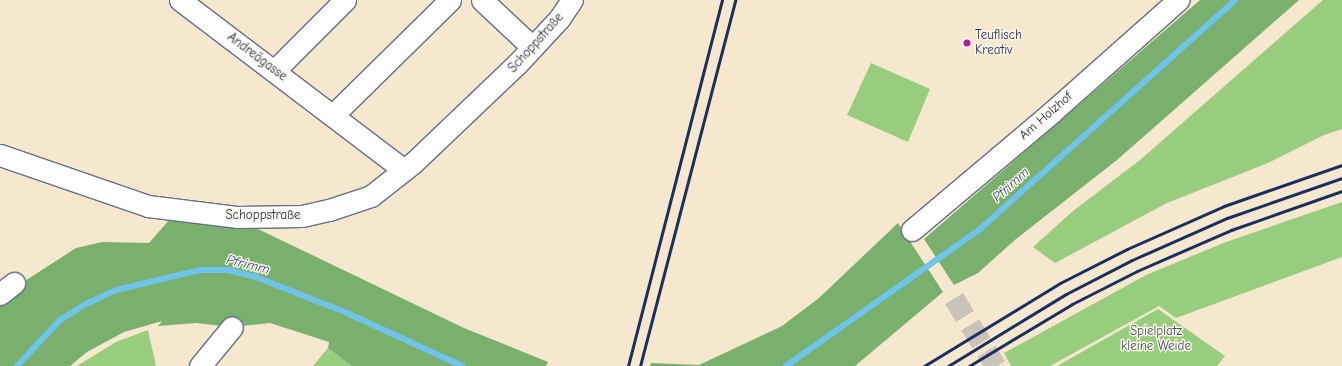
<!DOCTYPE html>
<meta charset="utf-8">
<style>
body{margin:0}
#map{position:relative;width:1342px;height:366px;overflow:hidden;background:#f5e8cf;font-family:"Comic Neue",sans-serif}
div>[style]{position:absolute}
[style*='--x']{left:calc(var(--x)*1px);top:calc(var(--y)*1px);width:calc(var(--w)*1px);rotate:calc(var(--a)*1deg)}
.green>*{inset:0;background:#98cd7e}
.forest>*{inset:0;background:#7ab06d}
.stream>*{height:6px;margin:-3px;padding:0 3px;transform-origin:3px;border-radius:3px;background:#6ec4eb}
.street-tunnel>*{height:21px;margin-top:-10.5px;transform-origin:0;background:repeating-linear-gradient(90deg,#c9c3b8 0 21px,transparent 0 31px)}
.roads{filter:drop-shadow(1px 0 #677086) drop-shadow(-1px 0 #677086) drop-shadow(0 1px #677086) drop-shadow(0 -1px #677086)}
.street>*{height:21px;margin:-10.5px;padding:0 10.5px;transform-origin:10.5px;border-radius:10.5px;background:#fff}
.rail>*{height:3px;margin:-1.5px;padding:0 1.5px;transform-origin:1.5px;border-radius:1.5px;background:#1b2f5e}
.dots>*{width:11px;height:11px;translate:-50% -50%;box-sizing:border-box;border:2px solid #fcf5e5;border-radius:50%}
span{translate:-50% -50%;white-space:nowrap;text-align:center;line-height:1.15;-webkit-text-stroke:3px #fcf5e5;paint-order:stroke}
.poi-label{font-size:13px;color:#1b2f5e}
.left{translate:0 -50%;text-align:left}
.street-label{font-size:13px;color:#1b2f5e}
.park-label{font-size:13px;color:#3a5666}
.water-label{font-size:14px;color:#305481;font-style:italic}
</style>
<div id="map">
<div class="green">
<i style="clip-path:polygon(1323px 0,1342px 0,1342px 129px,1324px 135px,1268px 163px,1167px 203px,1055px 263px,1033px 247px,1073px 211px,1140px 160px)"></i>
<i style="clip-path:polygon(871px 63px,930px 89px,908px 142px,847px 115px)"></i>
<i style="clip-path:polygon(1342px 202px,1342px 257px,1176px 318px,1159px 306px,1050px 366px,1011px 366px,1004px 353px,1146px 275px,1226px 242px)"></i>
<i style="clip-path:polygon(1158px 309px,1225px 356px,1217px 366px,1057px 366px)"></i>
<i style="clip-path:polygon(148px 330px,156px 366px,77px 366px,116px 342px)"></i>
<i style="clip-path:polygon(328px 348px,352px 366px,313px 366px)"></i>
</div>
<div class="forest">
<i style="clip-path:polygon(1200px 0,1299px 0,1117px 160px,1016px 239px,978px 273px,954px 285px,924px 239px)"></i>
<i style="clip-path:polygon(170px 219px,258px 229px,464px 328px,548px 362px,546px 366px,352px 366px,328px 348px,329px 342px,270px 323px,232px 327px,196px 323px,158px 326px,162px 321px,124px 332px,87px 352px,70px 366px,0 366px,0 300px,14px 288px,76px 248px,102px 242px,149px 243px)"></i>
<i style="clip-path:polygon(898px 223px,943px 292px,855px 366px,650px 366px,651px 363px,699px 365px,782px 326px,819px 298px)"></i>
</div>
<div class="stream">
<i style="--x:17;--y:366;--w:63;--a:-46.9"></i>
<i style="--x:60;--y:320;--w:31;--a:-32"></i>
<i style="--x:86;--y:304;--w:33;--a:-25"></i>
<i style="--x:116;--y:290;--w:86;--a:-13.4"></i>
<i style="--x:200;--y:270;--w:28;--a:0"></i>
<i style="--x:228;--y:270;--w:29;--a:14"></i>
<i style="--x:256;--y:277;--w:98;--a:21.6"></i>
<i style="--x:347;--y:313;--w:127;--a:24.7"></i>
<i style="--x:786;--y:366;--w:236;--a:-35.2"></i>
<i style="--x:979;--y:230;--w:344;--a:-41.9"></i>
</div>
<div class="street-tunnel">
<i style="--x:954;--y:298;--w:80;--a:58.3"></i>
</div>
<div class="roads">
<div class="street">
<i style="--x:180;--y:0;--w:281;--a:37.2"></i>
<i style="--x:482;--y:0;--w:69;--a:43.2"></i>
<i style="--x:275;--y:70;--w:99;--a:-45"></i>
<i style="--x:333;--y:115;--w:164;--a:-44.5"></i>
<i style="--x:0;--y:155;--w:157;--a:19"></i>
<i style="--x:148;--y:206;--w:91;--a:7"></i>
<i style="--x:238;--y:217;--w:64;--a:-0.9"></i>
<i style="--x:302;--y:216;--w:28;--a:-13"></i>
<i style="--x:329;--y:210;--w:44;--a:-18.4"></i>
<i style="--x:371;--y:196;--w:53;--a:-38.2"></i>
<i style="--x:413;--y:163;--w:144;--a:-43.6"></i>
<i style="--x:517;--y:64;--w:62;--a:-47"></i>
<i style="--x:559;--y:19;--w:23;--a:-56"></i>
<i style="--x:912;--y:230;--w:183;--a:-40.1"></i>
<i style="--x:1052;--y:112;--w:169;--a:-41.6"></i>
<i style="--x:0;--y:294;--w:18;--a:-38"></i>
<i style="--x:200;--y:366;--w:50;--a:-50.6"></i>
</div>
</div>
<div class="rail">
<i style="--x:628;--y:366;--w:378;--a:-75.6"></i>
<i style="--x:640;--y:366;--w:378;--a:-75.4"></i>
<i style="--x:924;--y:366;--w:159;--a:-31.4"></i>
<i style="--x:1060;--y:283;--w:75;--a:-26.9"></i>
<i style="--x:1127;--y:249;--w:106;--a:-23.9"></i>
<i style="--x:1224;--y:206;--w:125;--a:-19.2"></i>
<i style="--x:948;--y:366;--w:138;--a:-31.4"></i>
<i style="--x:1066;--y:294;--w:74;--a:-27.3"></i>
<i style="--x:1132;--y:260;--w:104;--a:-23.9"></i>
<i style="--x:1227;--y:218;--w:122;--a:-19.2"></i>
<i style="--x:969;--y:366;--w:120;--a:-31"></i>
<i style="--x:1072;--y:304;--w:73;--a:-26.9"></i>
<i style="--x:1137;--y:271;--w:103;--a:-23.6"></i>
<i style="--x:1231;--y:230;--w:118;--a:-19.4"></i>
</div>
<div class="dots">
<i style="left:967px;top:43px;background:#b5179e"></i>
</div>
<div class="poi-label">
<span class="left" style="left:975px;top:43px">Teuflisch<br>Kreativ</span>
</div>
<div class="street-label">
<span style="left:536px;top:43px;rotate:-48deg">Schoppstraße</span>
<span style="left:257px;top:57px;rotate:37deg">Andreägasse</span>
<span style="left:1046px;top:116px;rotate:-41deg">Am Holzhof</span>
<span style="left:263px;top:215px">Schoppstraße</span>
</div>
<div class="park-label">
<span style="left:1156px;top:339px">Spielplatz<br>kleine Weide</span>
</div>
<div class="water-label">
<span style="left:1011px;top:185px;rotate:-42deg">Pfrimm</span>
<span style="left:248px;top:265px;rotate:14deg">Pfrimm</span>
</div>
</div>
